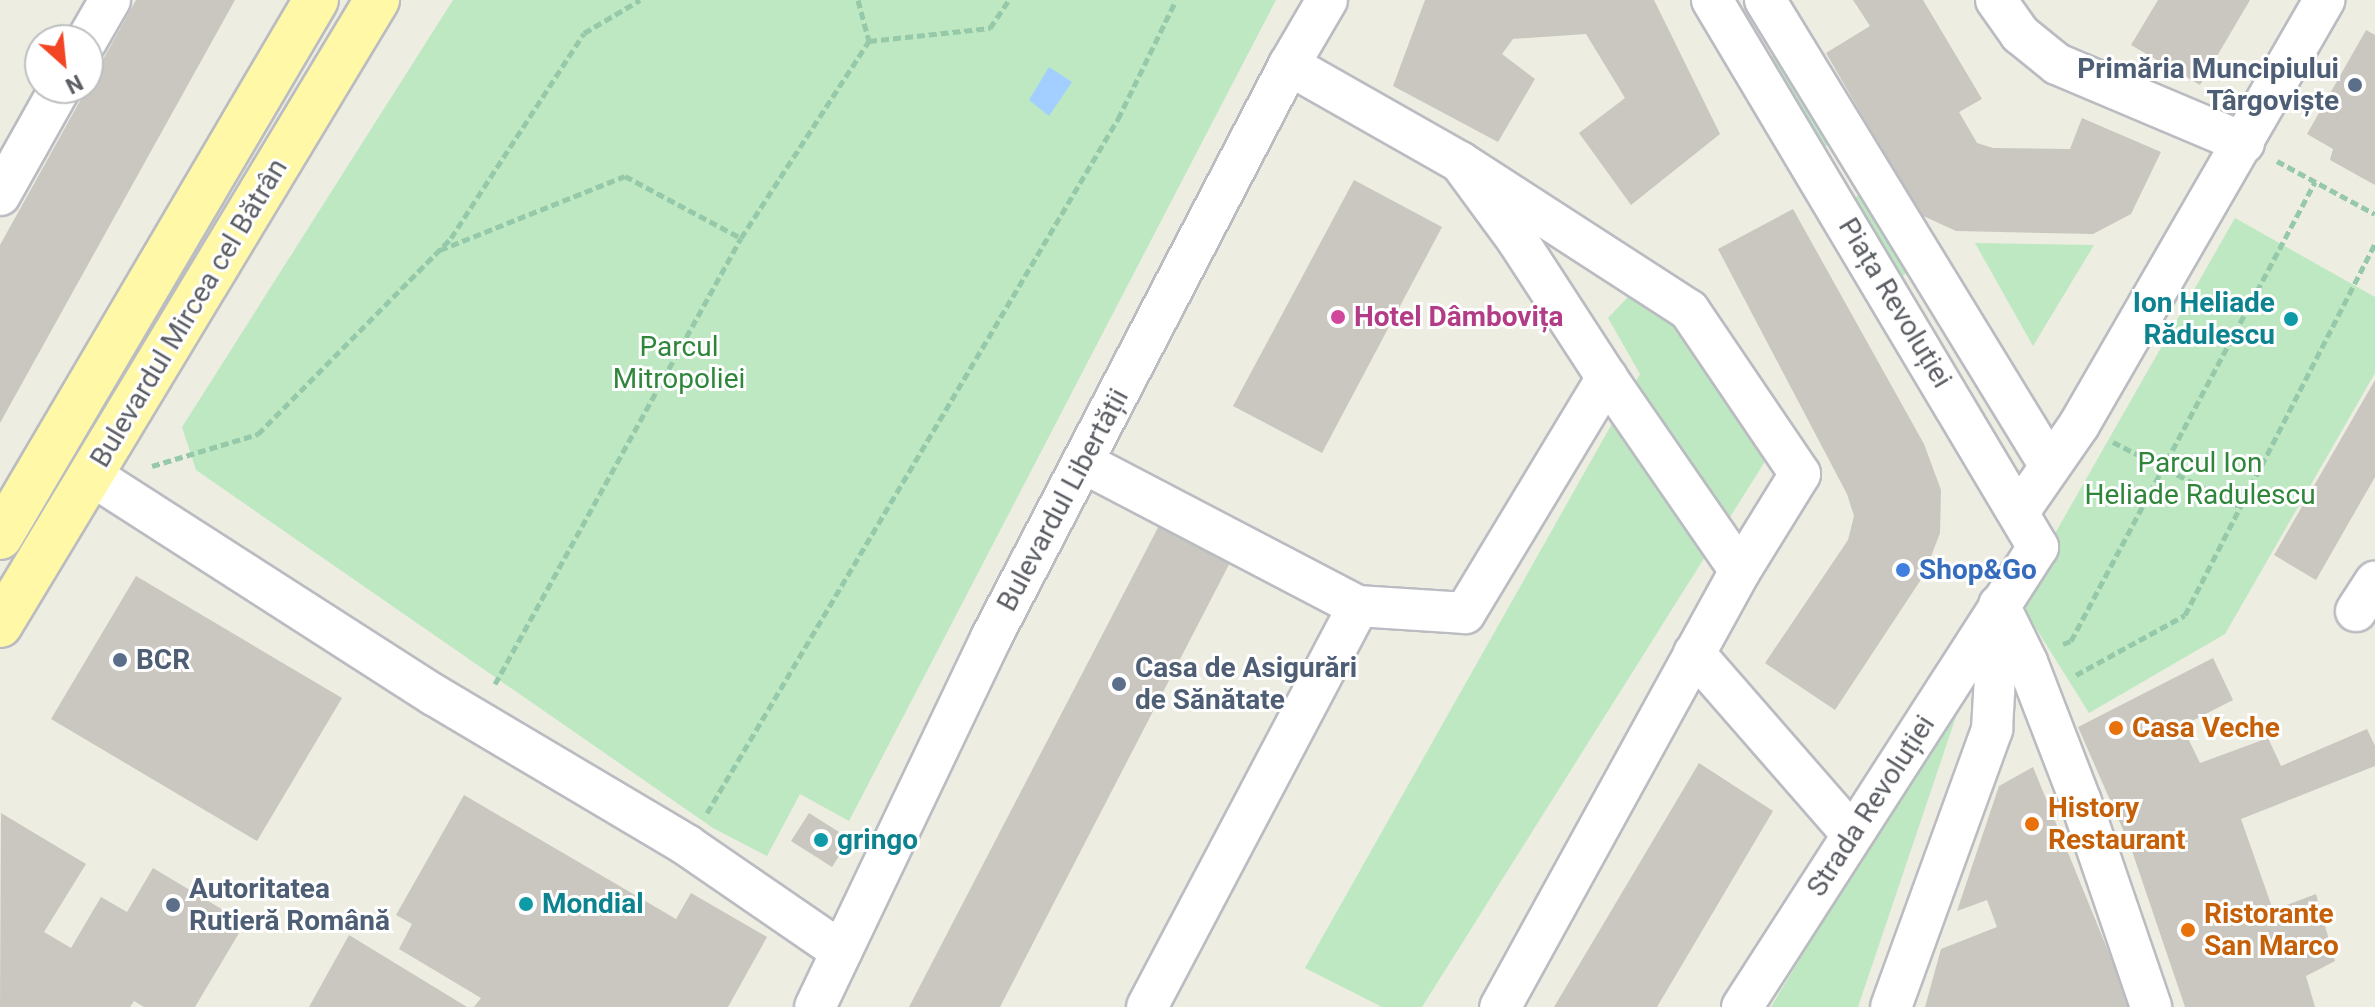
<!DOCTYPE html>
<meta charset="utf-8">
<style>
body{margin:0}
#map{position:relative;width:2375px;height:1007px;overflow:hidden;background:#eeede2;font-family:Roboto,sans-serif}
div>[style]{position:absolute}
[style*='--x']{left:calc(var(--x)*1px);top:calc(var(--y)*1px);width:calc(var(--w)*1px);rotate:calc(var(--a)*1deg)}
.green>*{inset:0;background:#bde8c1}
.water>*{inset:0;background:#a2cfff}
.building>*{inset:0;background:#c9c7bf}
.path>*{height:5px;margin-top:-2.5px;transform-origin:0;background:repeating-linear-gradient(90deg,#95c9a9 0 8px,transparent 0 12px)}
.roads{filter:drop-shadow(2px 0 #babcc2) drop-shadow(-2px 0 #babcc2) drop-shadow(0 2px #babcc2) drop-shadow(0 -2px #babcc2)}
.minor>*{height:40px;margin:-20px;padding:0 20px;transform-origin:20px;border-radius:20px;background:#fff}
.major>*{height:44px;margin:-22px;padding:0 22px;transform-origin:22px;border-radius:22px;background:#fff8a7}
.dots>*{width:22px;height:22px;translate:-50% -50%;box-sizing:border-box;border:4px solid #fff;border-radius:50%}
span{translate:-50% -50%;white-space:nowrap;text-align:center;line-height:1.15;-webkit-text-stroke:6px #fff;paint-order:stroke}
.service-label{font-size:28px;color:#4e5e75;font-weight:700}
.right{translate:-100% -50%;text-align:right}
.left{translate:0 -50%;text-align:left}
.street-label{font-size:28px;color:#5b5e64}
.culture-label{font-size:28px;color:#0d838f;font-weight:700}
.hotel-label{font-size:28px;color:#b23c85;font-weight:700}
.park-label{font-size:28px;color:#2f863b}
.shop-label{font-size:28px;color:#366cbe;font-weight:700}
.food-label{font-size:28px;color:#c56008;font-weight:700}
.north{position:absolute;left:24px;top:24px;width:80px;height:80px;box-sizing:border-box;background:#fff;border:2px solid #bdbfc1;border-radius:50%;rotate:153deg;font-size:22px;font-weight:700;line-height:32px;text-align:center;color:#5b5e64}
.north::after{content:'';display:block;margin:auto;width:28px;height:36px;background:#f34524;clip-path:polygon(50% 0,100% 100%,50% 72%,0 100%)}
</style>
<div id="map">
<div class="green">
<i style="clip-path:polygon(453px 0,1276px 0,849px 821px,800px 794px,767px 856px,713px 828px,196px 470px,182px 427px)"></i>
<i style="clip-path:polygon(1782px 53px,1836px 140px,1819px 150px,1767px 58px)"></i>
<i style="clip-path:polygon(1863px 192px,1913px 269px,1893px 282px,1853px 199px)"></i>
<i style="clip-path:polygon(2235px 218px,2375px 297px,2375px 373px,2225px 634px,2089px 713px,2029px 617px,2021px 593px)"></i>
<i style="clip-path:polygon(1975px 243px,2094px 245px,2033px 346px)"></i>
<i style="clip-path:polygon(1631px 294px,1672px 319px,1769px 455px,1422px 1007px,1382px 1007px,1305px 968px,1640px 374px,1608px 318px)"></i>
<i style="clip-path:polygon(1969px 678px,1858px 1007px,1771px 1007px)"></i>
</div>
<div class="water">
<i style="clip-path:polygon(1049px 67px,1072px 82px,1049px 116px,1029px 100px)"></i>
</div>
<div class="building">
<i style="clip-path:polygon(136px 0,235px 0,0 423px,0 245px)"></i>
<i style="clip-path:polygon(1425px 0,1654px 0,1720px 134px,1631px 205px,1579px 133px,1625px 98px,1586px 34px,1513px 39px,1502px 54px,1535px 79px,1498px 142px,1393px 86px)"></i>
<i style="clip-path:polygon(1853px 0,1923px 0,1982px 99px,1959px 112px,1977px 143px,1993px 148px,2070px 149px,2082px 118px,2161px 152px,2131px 214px,2093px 234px,1956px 231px,1919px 214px,1826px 53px,1870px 26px)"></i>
<i style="clip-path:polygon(2158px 0,2250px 0,2200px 85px,2131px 45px)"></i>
<i style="clip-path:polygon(2366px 30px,2375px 35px,2375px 185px,2330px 160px,2333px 149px,2307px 134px)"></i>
<i style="clip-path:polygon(1354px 180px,1442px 227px,1322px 453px,1233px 406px)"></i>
<i style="clip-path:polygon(1793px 209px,1924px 444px,1941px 490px,1940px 533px,1924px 575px,1835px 710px,1765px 663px,1848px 540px,1854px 516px,1847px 494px,1718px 249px)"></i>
<i style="clip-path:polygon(2375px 380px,2375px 477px,2316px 580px,2274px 555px)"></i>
<i style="clip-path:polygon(1165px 514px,1236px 551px,1000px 1007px,909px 1007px)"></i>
<i style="clip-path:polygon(136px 576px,342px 698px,257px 841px,51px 719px)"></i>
<i style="clip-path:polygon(2213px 658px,2233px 700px,2182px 726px,2200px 763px,2268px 738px,2281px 766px,2367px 729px,2375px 746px,2375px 766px,2241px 819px,2273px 910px,2316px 894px,2335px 961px,2306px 976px,2315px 1007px,2185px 1007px,2131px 848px,2078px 727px)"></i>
<i style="clip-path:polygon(1699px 763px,1773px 811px,1657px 1007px,1554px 1007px)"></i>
<i style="clip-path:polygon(2033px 767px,2131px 1007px,1925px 1007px,1941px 949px,1997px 927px,1987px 900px,1957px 911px,1999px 786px)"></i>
<i style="clip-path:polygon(464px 795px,676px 919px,691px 893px,767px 937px,728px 1007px,474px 1007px,481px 998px,399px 949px,412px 924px,396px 915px)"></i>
<i style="clip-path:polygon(1px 813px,86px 864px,44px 932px,71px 948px,101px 897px,127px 912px,153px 868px,245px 923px,195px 1007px,144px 1007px,134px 1001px,130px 1007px,0 1007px)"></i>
<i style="clip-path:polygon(809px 813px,850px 839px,832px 867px,791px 841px)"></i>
<i style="clip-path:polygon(349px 935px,467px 1007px,309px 1007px)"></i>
</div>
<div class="path">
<i style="--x:858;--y:0;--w:42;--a:75"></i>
<i style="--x:2277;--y:161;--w:111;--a:28.4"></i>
<i style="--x:440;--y:250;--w:199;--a:-21.8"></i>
<i style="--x:625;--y:176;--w:132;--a:28.1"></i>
<i style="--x:2113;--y:442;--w:144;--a:26.9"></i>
<i style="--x:152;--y:466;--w:111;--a:-16.8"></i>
<i style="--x:258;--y:434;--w:275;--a:-45.4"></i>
<i style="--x:451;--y:238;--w:244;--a:-57"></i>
<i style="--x:584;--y:33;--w:65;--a:-30.5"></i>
<i style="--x:2063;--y:644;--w:9;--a:-21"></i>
<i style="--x:2071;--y:641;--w:520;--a:-62.01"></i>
<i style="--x:2076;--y:675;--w:124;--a:-28.8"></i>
<i style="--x:2185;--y:615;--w:418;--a:-62.9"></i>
<i style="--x:495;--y:684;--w:509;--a:-61.12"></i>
<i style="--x:741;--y:238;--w:235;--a:-57"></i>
<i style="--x:869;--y:41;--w:122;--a:-6.1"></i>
<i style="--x:990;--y:28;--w:34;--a:-56"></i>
<i style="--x:707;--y:813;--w:807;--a:-59.37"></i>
<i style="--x:1118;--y:119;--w:132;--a:-64"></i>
</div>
<div class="roads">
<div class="minor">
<i style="--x:1712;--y:0;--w:637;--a:59.21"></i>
<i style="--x:2038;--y:547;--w:547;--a:122.76"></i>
<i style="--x:1765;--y:0;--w:546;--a:58.55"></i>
<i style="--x:1996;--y:0;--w:42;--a:54.8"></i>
<i style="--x:2020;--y:34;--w:48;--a:39"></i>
<i style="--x:2057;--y:64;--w:203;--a:22.9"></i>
<i style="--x:87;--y:40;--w:46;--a:-60.1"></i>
<i style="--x:1289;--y:65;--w:197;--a:29.6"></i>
<i style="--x:1460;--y:162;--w:273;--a:32.9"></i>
<i style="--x:1689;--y:310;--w:198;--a:55.9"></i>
<i style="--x:1800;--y:474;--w:114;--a:121.7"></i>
<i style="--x:1460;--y:162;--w:98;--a:53.7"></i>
<i style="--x:1518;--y:241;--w:163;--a:57"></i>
<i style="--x:1607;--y:378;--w:234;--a:55.4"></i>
<i style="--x:1740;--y:571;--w:498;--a:118.8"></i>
<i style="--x:0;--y:195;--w:123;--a:-60.7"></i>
<i style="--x:1084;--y:463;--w:309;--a:27.6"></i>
<i style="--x:91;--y:475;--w:407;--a:32.7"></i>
<i style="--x:434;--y:695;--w:295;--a:30.7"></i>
<i style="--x:688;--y:846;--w:186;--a:34.5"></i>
<i style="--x:2020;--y:510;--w:103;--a:-55.2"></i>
<i style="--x:2079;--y:425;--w:491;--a:-60"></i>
<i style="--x:1999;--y:605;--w:64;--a:63.8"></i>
<i style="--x:2027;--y:662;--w:150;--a:68.9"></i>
<i style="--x:2081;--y:802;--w:217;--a:71.1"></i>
<i style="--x:2356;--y:611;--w:35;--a:-57"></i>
<i style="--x:1694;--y:653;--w:240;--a:48.9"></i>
<i style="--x:815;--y:1007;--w:409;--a:-64.5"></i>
<i style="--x:991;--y:638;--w:646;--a:-62.52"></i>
<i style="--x:1289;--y:65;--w:75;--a:-59.7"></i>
<i style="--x:1147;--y:1007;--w:453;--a:-62.2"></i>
<i style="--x:1358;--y:606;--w:107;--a:3.7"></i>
<i style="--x:1465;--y:613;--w:275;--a:-58.9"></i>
<i style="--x:1891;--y:1007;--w:296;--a:-70"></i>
<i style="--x:1992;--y:729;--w:120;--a:-86.7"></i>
</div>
<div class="major">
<i style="--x:0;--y:537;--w:623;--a:-59.53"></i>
<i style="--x:0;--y:625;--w:730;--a:-58.9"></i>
</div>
</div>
<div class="dots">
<i style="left:2355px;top:85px;background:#5c6f8a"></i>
<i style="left:1338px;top:317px;background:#d1479c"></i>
<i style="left:2291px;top:319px;background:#0f9aa8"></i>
<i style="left:1903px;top:570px;background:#3f7fe0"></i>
<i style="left:120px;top:660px;background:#5c6f8a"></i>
<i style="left:1119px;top:684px;background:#5c6f8a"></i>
<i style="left:2116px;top:728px;background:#e8710a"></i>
<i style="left:2032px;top:824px;background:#e8710a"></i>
<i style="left:821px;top:840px;background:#0f9aa8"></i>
<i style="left:526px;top:904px;background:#0f9aa8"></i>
<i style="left:173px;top:905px;background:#5c6f8a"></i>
<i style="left:2188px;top:930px;background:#e8710a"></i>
</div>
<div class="service-label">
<span class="right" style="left:2339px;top:85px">Primăria Muncipiului<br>Târgoviște</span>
<span class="left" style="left:136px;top:660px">BCR</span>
<span class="left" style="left:1135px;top:684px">Casa de Asigurări<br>de Sănătate</span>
<span class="left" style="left:189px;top:905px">Autoritatea<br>Rutieră Română</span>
</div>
<div class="street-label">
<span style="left:1895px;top:303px;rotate:59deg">Piața Revoluției</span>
<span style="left:189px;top:313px;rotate:-59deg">Bulevardul Mircea cel Bătrân</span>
<span style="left:1063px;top:500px;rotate:-62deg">Bulevardul Libertății</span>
<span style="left:1871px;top:806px;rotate:-57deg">Strada Revoluției</span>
</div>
<div class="culture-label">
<span class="right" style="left:2275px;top:319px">Ion Heliade<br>Rădulescu</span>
<span class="left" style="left:837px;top:840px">gringo</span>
<span class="left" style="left:542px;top:904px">Mondial</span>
</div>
<div class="hotel-label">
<span class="left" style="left:1354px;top:317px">Hotel Dâmbovița</span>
</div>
<div class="park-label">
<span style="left:679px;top:363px">Parcul<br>Mitropoliei</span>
<span style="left:2200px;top:479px">Parcul Ion<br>Heliade Radulescu</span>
</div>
<div class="shop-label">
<span class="left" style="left:1919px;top:570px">Shop&amp;Go</span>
</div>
<div class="food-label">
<span class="left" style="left:2132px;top:728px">Casa Veche</span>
<span class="left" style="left:2048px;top:824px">History<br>Restaurant</span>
<span class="left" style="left:2204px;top:930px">Ristorante<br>San Marco</span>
</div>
<div class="north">N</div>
</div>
